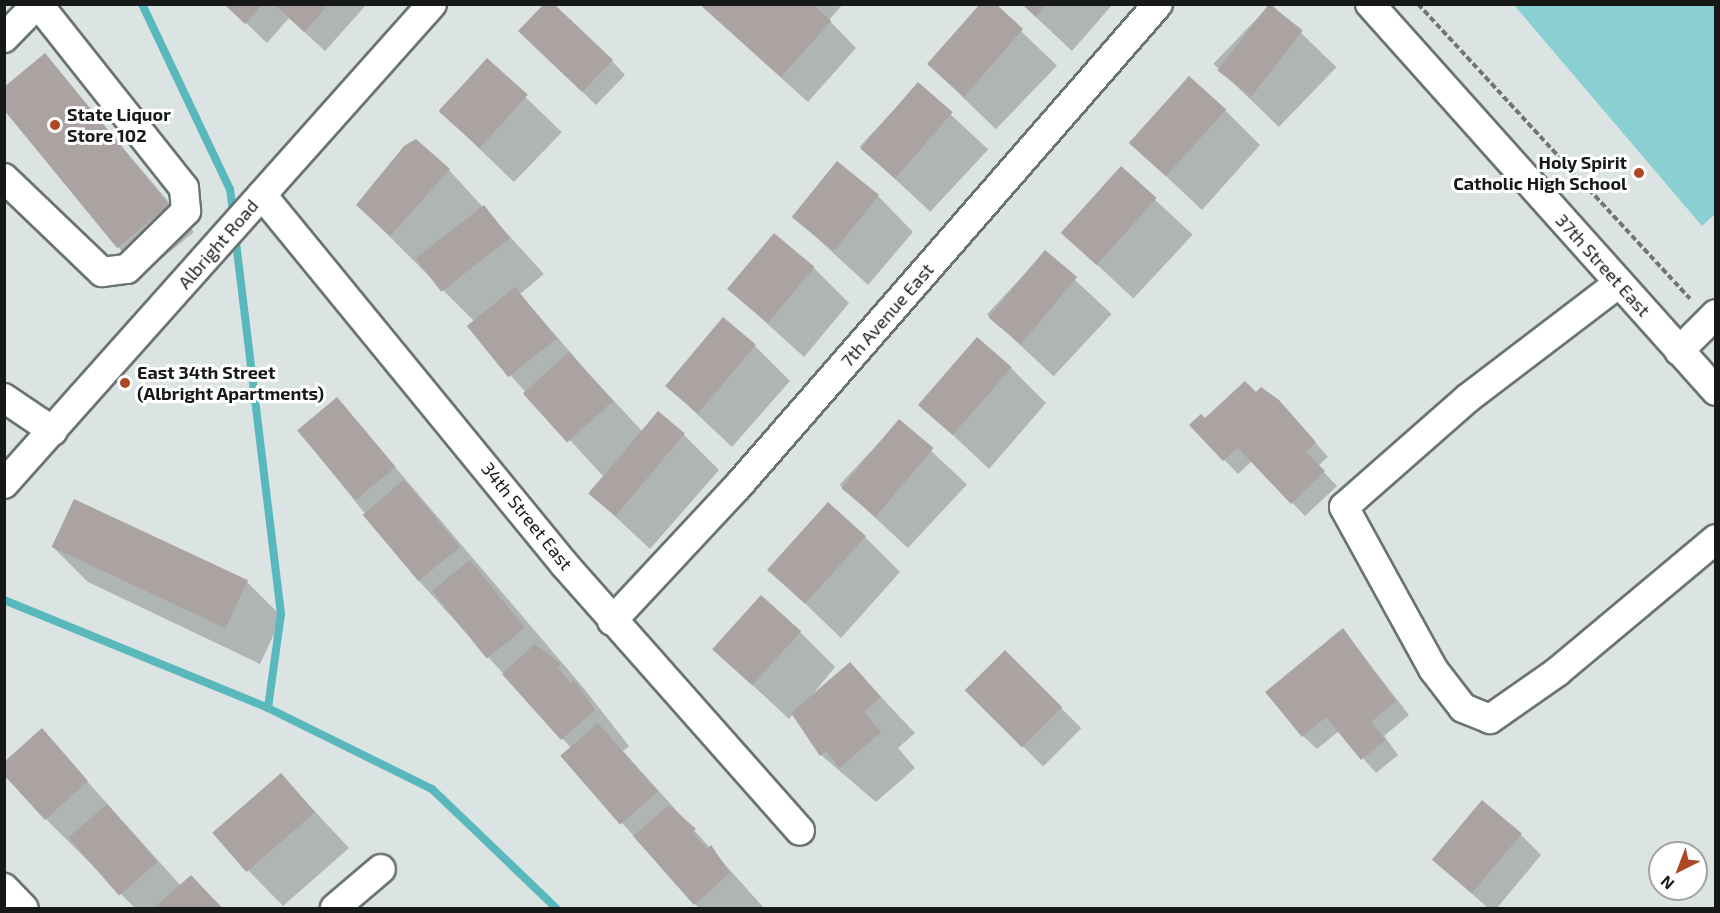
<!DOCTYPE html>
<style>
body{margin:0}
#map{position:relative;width:1720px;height:913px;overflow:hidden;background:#dbe3e3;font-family:"Exo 2",sans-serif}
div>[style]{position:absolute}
.green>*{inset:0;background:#8ad0d2}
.shadow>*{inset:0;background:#0003;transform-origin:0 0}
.stream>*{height:8px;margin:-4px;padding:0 4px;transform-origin:4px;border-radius:4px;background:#58b8bc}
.building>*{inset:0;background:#aaa3a1;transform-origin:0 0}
.path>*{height:4px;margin-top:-2px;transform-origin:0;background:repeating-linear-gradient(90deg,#717575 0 6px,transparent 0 9px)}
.roads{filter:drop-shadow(2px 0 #6c7373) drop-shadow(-2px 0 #6c7373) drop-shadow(0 2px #6c7373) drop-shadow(0 -2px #6c7373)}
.minor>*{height:28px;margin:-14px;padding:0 14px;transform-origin:14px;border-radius:14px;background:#fff}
.dots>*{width:16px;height:16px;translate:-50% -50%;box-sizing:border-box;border:3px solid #fff;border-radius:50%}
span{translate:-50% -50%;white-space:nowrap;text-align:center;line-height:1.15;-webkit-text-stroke:6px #fff;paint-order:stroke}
.poi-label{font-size:18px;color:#171919;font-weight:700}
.left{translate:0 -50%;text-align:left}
.right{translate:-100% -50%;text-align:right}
.street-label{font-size:18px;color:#171919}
.frame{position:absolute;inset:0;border:6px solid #171919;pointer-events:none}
.north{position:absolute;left:1648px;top:841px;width:60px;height:60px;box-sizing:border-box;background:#fff;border:2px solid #a2a3a3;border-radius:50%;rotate:222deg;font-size:16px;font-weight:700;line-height:24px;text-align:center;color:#171919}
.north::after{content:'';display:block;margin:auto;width:21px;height:27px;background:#ae4723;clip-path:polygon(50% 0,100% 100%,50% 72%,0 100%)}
</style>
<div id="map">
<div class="green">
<div style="clip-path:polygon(1514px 5px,1715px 5px,1715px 214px,1702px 226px)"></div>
</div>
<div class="shadow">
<div style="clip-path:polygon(226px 4px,367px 4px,325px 51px,289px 18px,267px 43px)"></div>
<div style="clip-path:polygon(699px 4px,843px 4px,829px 20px,856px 48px,808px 102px)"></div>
<div style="left:993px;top:4px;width:89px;height:88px;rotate:44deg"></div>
<div style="clip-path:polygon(1022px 4px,1113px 4px,1072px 51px)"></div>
<div style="left:1271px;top:4px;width:91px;height:83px;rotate:44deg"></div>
<div style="clip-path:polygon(534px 45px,612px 61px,625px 75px,596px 105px)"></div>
<div style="clip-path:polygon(45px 55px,194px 232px,144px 273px,118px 247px)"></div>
<div style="left:487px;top:60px;width:104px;height:69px;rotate:44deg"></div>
<div style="left:918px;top:84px;width:96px;height:85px;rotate:43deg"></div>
<div style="clip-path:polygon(1225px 110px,1260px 145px,1202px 210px,1132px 144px)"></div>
<div style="left:1121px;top:168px;width:98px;height:87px;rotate:43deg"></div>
<div style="clip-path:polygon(449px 170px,544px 274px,520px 294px,590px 375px,642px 431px,684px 435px,719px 470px,650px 549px,589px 492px,603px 476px,511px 376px,475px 322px,358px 205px,376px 180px)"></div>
<div style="clip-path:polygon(878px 196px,913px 232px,868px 285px,793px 216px)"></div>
<div style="left:1045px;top:252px;width:91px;height:85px;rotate:43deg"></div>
<div style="clip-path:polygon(814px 268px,849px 303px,804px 357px,729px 289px)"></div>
<div style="clip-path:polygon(755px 346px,790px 381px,732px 447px,666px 385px)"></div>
<div style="clip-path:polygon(1011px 368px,1046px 403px,989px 469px,920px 404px)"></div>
<div style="clip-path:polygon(1256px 394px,1292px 416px,1328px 457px,1318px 466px,1337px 486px,1305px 516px,1252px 461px,1238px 474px,1191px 425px)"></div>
<div style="clip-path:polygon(337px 399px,582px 686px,629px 746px,623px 751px,764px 908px,699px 908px,622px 823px,572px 749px,419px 581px,298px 430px)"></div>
<div style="left:899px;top:421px;width:93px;height:87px;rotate:43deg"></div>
<div style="clip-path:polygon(865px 537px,900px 572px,841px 638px,769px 569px)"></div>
<div style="clip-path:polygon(53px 547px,247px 582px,282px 617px,260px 664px,88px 582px)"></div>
<div style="clip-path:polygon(1343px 630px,1409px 715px,1384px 736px,1398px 755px,1376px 773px,1339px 731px,1317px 749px,1303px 736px)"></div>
<div style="clip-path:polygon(800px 632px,835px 667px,809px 699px,850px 664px,915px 733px,898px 748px,915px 768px,876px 802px,821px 755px,793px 714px,789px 719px,715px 650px)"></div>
<div style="left:1005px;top:652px;width:108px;height:54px;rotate:45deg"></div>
<div style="clip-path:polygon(42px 731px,181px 886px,191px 877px,223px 908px,135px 908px,46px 819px)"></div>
<div style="clip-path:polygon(281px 775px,349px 848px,283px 906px,248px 870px)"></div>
<div style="clip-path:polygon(1521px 835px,1541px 855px,1497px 908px,1488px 908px,1434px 860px)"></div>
</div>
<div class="stream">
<div style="left:142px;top:4px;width:205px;rotate:64.6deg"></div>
<div style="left:230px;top:189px;width:29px;rotate:82deg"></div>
<div style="left:235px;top:234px;width:383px;rotate:83.1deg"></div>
<div style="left:281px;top:614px;width:95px;rotate:97.9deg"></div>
<div style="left:4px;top:600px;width:285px;rotate:22.2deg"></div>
<div style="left:268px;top:708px;width:183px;rotate:26.3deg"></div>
<div style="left:432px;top:789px;width:172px;rotate:43.8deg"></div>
</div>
<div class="building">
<div style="clip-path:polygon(224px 4px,263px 4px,245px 24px)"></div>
<div style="clip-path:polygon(274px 4px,329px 4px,304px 32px)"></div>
<div style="clip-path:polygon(544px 4px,554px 4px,613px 60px,582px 92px,518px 31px)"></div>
<div style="clip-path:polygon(700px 4px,813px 4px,831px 21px,781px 77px)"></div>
<div style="clip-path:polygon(980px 4px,996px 4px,1023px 29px,964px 97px,927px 64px)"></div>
<div style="clip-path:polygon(1022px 4px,1047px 4px,1036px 17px)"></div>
<div style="left:1269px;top:4px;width:43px;height:84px;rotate:38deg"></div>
<div style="clip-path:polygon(45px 53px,169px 205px,117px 248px,4px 110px,4px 87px)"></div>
<div style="left:487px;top:58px;width:55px;height:72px;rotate:42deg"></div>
<div style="left:1189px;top:76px;width:50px;height:90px;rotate:42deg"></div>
<div style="left:918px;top:82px;width:46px;height:88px;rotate:41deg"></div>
<div style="clip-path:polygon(416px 139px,450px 169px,390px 236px,356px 205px,404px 146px)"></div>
<div style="left:837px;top:161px;width:54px;height:72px;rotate:39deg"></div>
<div style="left:1121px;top:166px;width:48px;height:90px;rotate:42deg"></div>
<div style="left:484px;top:205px;width:42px;height:87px;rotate:52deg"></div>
<div style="left:774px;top:233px;width:53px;height:73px;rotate:40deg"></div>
<div style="left:1045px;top:250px;width:42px;height:88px;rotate:40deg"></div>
<div style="left:515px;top:287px;width:66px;height:62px;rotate:51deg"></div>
<div style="left:723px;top:317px;width:43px;height:90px;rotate:40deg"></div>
<div style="left:977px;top:337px;width:46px;height:90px;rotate:41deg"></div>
<div style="left:569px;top:352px;width:66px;height:62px;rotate:48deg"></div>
<div style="clip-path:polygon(1245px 381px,1256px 392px,1261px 387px,1279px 400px,1316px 442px,1306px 452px,1325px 471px,1291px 504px,1238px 448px,1223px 461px,1189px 425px,1201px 414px,1205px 418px)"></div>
<div style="left:337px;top:397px;width:91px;height:52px;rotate:50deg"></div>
<div style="left:658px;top:411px;width:35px;height:108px;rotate:40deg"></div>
<div style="left:899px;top:419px;width:45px;height:90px;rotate:40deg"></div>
<div style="left:404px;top:480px;width:87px;height:54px;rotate:50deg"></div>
<div style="left:74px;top:499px;width:192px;height:53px;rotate:25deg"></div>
<div style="left:828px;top:502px;width:51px;height:91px;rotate:42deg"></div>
<div style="left:470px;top:560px;width:87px;height:49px;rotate:51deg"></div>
<div style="left:761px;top:595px;width:54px;height:73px;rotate:42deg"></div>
<div style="clip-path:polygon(1343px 628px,1396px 701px,1371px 722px,1386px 740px,1361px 760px,1326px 717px,1302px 737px,1265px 692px)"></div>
<div style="clip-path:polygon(535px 644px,561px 664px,557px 667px,571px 683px,574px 680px,595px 710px,561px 740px,502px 674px)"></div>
<div style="left:1005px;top:650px;width:81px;height:57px;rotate:45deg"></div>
<div style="clip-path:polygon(850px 662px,881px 697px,864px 712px,881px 732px,840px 768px,826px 751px,820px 756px,791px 713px)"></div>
<div style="left:598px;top:723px;width:91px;height:50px;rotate:49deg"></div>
<div style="clip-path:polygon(42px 728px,88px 781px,45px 820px,4px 775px,4px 762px)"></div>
<div style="left:281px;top:773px;width:52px;height:91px;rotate:49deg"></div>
<div style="left:1482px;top:800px;width:52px;height:78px;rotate:40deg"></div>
<div style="left:107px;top:804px;width:77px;height:51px;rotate:49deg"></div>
<div style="clip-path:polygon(669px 805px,696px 829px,692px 832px,707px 849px,711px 845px,730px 873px,694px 905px,633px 836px)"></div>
<div style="clip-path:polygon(191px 875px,222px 908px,154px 908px)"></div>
</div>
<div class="path">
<div style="left:1418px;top:4px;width:401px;rotate:47.3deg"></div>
</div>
<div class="roads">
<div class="minor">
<div style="left:1370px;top:4px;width:519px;rotate:48.2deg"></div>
<div style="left:4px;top:38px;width:47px;rotate:-45.9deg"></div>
<div style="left:4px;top:178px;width:136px;rotate:43.8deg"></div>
<div style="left:102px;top:272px;width:25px;rotate:-7deg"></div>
<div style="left:127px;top:269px;width:83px;rotate:-44.5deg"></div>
<div style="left:186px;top:211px;width:23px;rotate:-95deg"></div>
<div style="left:184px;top:188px;width:235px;rotate:-128.4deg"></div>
<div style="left:262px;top:195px;width:477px;rotate:50.7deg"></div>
<div style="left:564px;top:564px;width:356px;rotate:48.5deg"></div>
<div style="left:1619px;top:283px;width:190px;rotate:142.7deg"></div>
<div style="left:1468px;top:398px;width:165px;rotate:138.7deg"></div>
<div style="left:1344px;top:507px;width:185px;rotate:61.2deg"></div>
<div style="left:1433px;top:669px;width:49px;rotate:52.4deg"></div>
<div style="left:1463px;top:708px;width:29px;rotate:22deg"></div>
<div style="left:1490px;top:719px;width:82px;rotate:-35deg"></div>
<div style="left:1557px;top:672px;width:207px;rotate:-39.9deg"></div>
<div style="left:1679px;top:351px;width:52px;rotate:-45deg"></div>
<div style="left:4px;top:398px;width:59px;rotate:34deg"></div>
<div style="left:4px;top:484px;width:643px;rotate:-48.28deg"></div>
<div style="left:612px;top:621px;width:185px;rotate:-47deg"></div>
<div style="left:738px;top:486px;width:639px;rotate:-48.93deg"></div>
<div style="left:4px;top:888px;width:28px;rotate:46deg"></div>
<div style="left:335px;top:908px;width:60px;rotate:-40.3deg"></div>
</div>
</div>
<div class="dots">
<div style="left:55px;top:125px;background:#ae4723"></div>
<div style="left:1639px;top:173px;background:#ae4723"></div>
<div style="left:125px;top:383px;background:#ae4723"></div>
</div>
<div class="poi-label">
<span class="left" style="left:67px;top:125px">State Liquor<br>Store 102</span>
<span class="right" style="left:1627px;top:173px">Holy Spirit<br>Catholic High School</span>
<span class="left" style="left:137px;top:383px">East 34th Street<br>(Albright Apartments)</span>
</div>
<div class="street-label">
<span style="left:218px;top:244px;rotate:-49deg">Albright Road</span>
<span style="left:1603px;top:265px;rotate:48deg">37th Street East</span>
<span style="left:887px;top:315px;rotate:-49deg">7th Avenue East</span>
<span style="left:527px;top:516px;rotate:51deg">34th Street East</span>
</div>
<div class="frame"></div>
<div class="north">N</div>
</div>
